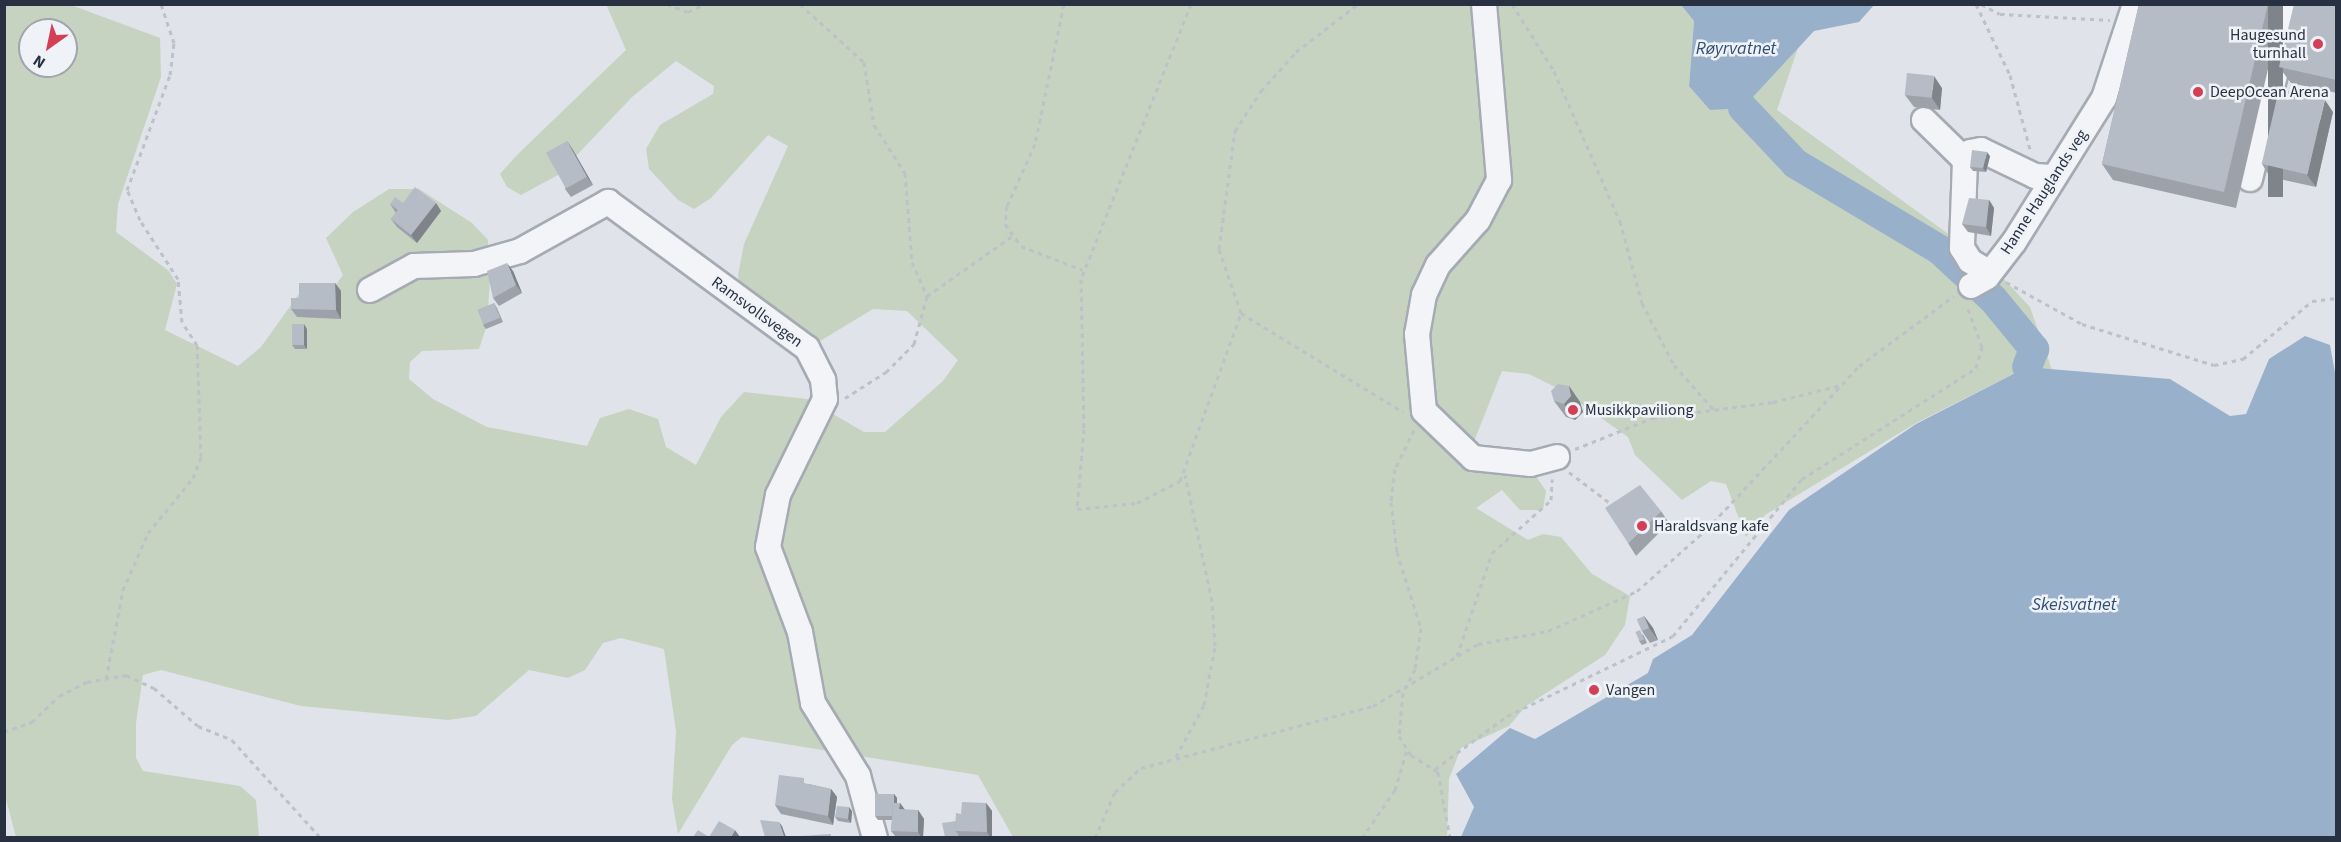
<!DOCTYPE html>
<meta charset="utf-8">
<style>
body{margin:0}
#map{position:relative;width:2341px;height:842px;overflow:hidden;background:#e0e3e9;font-family:"Source Sans 3",sans-serif}
div>[style]{position:absolute}
.green>*{inset:0;background:#c5d3c0}
.water>*{inset:0;background:#99b0cb}
.river>*{height:30px;margin:-15px;padding:0 15px;transform-origin:15px;border-radius:15px;background:#99b0cb}
.path>*{height:3px;margin-top:-1.5px;transform-origin:0;background:repeating-linear-gradient(90deg,#bdc1c8 0 4.5px,transparent 0 9px)}
.roads{filter:drop-shadow(2px 0 #a5aab3) drop-shadow(-2px 0 #a5aab3) drop-shadow(0 2px #a5aab3) drop-shadow(0 -2px #a5aab3)}
.minor>*{height:24px;margin:-12px;padding:0 12px;transform-origin:12px;border-radius:12px;background:#f2f4f7}
.wall>*{inset:0;background:#9da2aa}
.shaded-wall>*{inset:0;background:#7f848b;transform-origin:0 0}
.building>*{inset:0;background:#b6bcc6;transform-origin:0 0}
.dots>*{width:16px;height:16px;translate:-50% -50%;box-sizing:border-box;border:3px solid #eff2f7;border-radius:50%}
span{translate:-50% -50%;white-space:nowrap;text-align:center;line-height:1.15;-webkit-text-stroke:5px #eff2f7;paint-order:stroke}
.poi-label{font-size:16px;color:#283141}
.right{translate:-100% -50%;text-align:right}
.left{translate:0 -50%;text-align:left}
.street-label{font-size:16px;color:#283141}
.water-label{font-size:18px;color:#304f77;font-style:italic}
.frame{position:absolute;inset:0;border:6px solid #283141;pointer-events:none}
.north{position:absolute;left:18px;top:18px;width:60px;height:60px;box-sizing:border-box;background:#eff2f7;border:2px solid #9fa5ae;border-radius:50%;rotate:213deg;font-size:16px;font-weight:700;line-height:24px;text-align:center;color:#283141}
.north::after{content:'';display:block;margin:auto;width:21px;height:27px;background:#d33f54;clip-path:polygon(50% 0,100% 100%,50% 72%,0 100%)}
</style>
<div id="map">
<div class="green">
<div style="clip-path:polygon(evenodd,606px 4px,1681px 5px,1694px 21px,1689px 85px,1743px 108px,1798px 48px,1777px 110px,1990px 264px,2030px 307px,2052px 370px,2027px 367px,1916px 423px,1765px 515px,1746px 537px,1726px 484px,1711px 481px,1682px 500px,1635px 455px,1628px 437px,1563px 391px,1529px 374px,1502px 371px,1463px 469px,1533px 472px,1546px 491px,1543px 510px,1520px 510px,1502px 490px,1476px 508px,1528px 540px,1543px 534px,1561px 537px,1592px 574px,1630px 596px,1625px 625px,1605px 655px,1526px 706px,1509px 726px,1461px 748px,1449px 779px,1447px 837px,1013px 837px,978px 775px,742px 737px,732px 745px,678px 834px,672px 799px,676px 731px,664px 649px,621px 638px,603px 643px,585px 670px,568px 678px,529px 670px,476px 716px,448px 720px,301px 706px,161px 670px,143px 675px,136px 723px,136px 758px,143px 771px,240px 786px,256px 800px,259px 837px,16px 837px,4px 792px,4px 5px,71px 5px,160px 38px,161px 77px,118px 204px,116px 232px,169px 271px,177px 284px,165px 330px,238px 366px,261px 347px,301px 291px,330px 293px,343px 275px,326px 238px,353px 212px,389px 189px,419px 189px,472px 223px,488px 240px,490px 279px,487px 325px,479px 349px,422px 351px,410px 362px,409px 379px,433px 399px,487px 427px,587px 446px,600px 418px,629px 409px,658px 419px,666px 447px,696px 465px,721px 417px,744px 392px,807px 399px,864px 432px,885px 432px,943px 381px,958px 360px,907px 311px,873px 309px,802px 352px,742px 304px,738px 275px,744px 244px,788px 146px,768px 135px,711px 198px,694px 209px,678px 200px,649px 169px,646px 149px,660px 125px,713px 94px,714px 86px,676px 61px,632px 97px,558px 175px,521px 195px,507px 187px,500px 174px,517px 155px,626px 50px,606px 4px,30px 30px,66px 30px,66px 66px,30px 66px,30px 30px)"></div>
</div>
<div class="water">
<div style="clip-path:polygon(1681px 5px,1874px 5px,1859px 22px,1814px 31px,1743px 108px,1710px 110px,1689px 86px,1694px 21px)"></div>
<div style="clip-path:polygon(2305px 336px,2330px 345px,2336px 378px,2336px 837px,1461px 837px,1474px 807px,1456px 774px,1510px 728px,1535px 739px,1648px 673px,1653px 659px,1692px 635px,1789px 510px,1916px 424px,2027px 367px,2170px 379px,2230px 416px,2246px 414px,2269px 359px)"></div>
</div>
<div class="river">
<div style="left:1743px;top:108px;width:77px;rotate:46.6deg"></div>
<div style="left:1796px;top:164px;width:168px;rotate:30.8deg"></div>
<div style="left:1940px;top:250px;width:72px;rotate:42.8deg"></div>
<div style="left:1993px;top:299px;width:65px;rotate:50.6deg"></div>
<div style="left:2034px;top:349px;width:19px;rotate:111deg"></div>
</div>
<div class="path">
<div style="left:667px;top:4px;width:22px;rotate:21deg"></div>
<div style="left:688px;top:12px;width:19px;rotate:-25deg"></div>
<div style="left:800px;top:4px;width:86px;rotate:42.2deg"></div>
<div style="left:864px;top:62px;width:64px;rotate:81deg"></div>
<div style="left:874px;top:125px;width:57px;rotate:57.1deg"></div>
<div style="left:905px;top:173px;width:89px;rotate:85.5deg"></div>
<div style="left:912px;top:262px;width:37px;rotate:66deg"></div>
<div style="left:1064px;top:4px;width:143px;rotate:101.7deg"></div>
<div style="left:1035px;top:144px;width:68px;rotate:114.3deg"></div>
<div style="left:1007px;top:206px;width:18px;rotate:96deg"></div>
<div style="left:1005px;top:224px;width:27px;rotate:54deg"></div>
<div style="left:1021px;top:246px;width:66px;rotate:21.2deg"></div>
<div style="left:1191px;top:4px;width:296px;rotate:111.8deg"></div>
<div style="left:1081px;top:279px;width:150px;rotate:88.9deg"></div>
<div style="left:1084px;top:429px;width:80px;rotate:95deg"></div>
<div style="left:1077px;top:509px;width:60px;rotate:-5.7deg"></div>
<div style="left:1137px;top:503px;width:48px;rotate:-27.1deg"></div>
<div style="left:1180px;top:481px;width:179px;rotate:-70deg"></div>
<div style="left:1241px;top:313px;width:68px;rotate:-109deg"></div>
<div style="left:1219px;top:249px;width:119px;rotate:-82.3deg"></div>
<div style="left:1235px;top:131px;width:48px;rotate:-57deg"></div>
<div style="left:1261px;top:91px;width:52px;rotate:-48.1deg"></div>
<div style="left:1296px;top:52px;width:78px;rotate:-37.7deg"></div>
<div style="left:1512px;top:4px;width:79px;rotate:57.9deg"></div>
<div style="left:1554px;top:71px;width:164px;rotate:66.3deg"></div>
<div style="left:1620px;top:221px;width:85px;rotate:75deg"></div>
<div style="left:1642px;top:303px;width:70px;rotate:62.7deg"></div>
<div style="left:1674px;top:365px;width:60px;rotate:48.4deg"></div>
<div style="left:1976px;top:4px;width:79px;rotate:64.4deg"></div>
<div style="left:2010px;top:75px;width:81px;rotate:74.9deg"></div>
<div style="left:1981px;top:4px;width:21px;rotate:28deg"></div>
<div style="left:2000px;top:14px;width:110px;rotate:3.1deg"></div>
<div style="left:2006px;top:282px;width:87px;rotate:28.9deg"></div>
<div style="left:2082px;top:324px;width:138px;rotate:17.3deg"></div>
<div style="left:2214px;top:365px;width:30px;rotate:-12deg"></div>
<div style="left:2243px;top:359px;width:90px;rotate:-40deg"></div>
<div style="left:2312px;top:301px;width:24px;rotate:-7deg"></div>
<div style="left:1241px;top:313px;width:190px;rotate:31.4deg"></div>
<div style="left:845px;top:398px;width:49px;rotate:-32.4deg"></div>
<div style="left:886px;top:372px;width:40px;rotate:-45deg"></div>
<div style="left:914px;top:344px;width:50px;rotate:-74.8deg"></div>
<div style="left:927px;top:296px;width:103px;rotate:-35.1deg"></div>
<div style="left:1414px;top:430px;width:43px;rotate:116deg"></div>
<div style="left:1395px;top:469px;width:33px;rotate:97deg"></div>
<div style="left:1391px;top:502px;width:50px;rotate:83.2deg"></div>
<div style="left:1397px;top:552px;width:80px;rotate:72.5deg"></div>
<div style="left:1421px;top:628px;width:41px;rotate:98.3deg"></div>
<div style="left:1415px;top:669px;width:27px;rotate:117deg"></div>
<div style="left:1403px;top:693px;width:43px;rotate:95.3deg"></div>
<div style="left:1399px;top:736px;width:22px;rotate:58deg"></div>
<div style="left:1411px;top:755px;width:32px;rotate:32deg"></div>
<div style="left:1438px;top:772px;width:67px;rotate:79.7deg"></div>
<div style="left:1575px;top:449px;width:83px;rotate:-21.9deg"></div>
<div style="left:1652px;top:418px;width:122px;rotate:-7.5deg"></div>
<div style="left:1773px;top:402px;width:70px;rotate:-14deg"></div>
<div style="left:1569px;top:472px;width:51px;rotate:37.1deg"></div>
<div style="left:1457px;top:656px;width:109px;rotate:-71.2deg"></div>
<div style="left:1492px;top:553px;width:79px;rotate:-41.9deg"></div>
<div style="left:1551px;top:500px;width:21px;rotate:-87deg"></div>
<div style="left:106px;top:679px;width:91px;rotate:-79.2deg"></div>
<div style="left:123px;top:590px;width:62px;rotate:-66.3deg"></div>
<div style="left:148px;top:533px;width:71px;rotate:-50.7deg"></div>
<div style="left:193px;top:478px;width:22px;rotate:-69deg"></div>
<div style="left:201px;top:457px;width:112px;rotate:-92deg"></div>
<div style="left:197px;top:345px;width:27px;rotate:-123deg"></div>
<div style="left:182px;top:322px;width:43px;rotate:-95.3deg"></div>
<div style="left:178px;top:279px;width:70px;rotate:-122.8deg"></div>
<div style="left:140px;top:220px;width:33px;rotate:-113deg"></div>
<div style="left:127px;top:190px;width:123px;rotate:-69.5deg"></div>
<div style="left:170px;top:75px;width:32px;rotate:-83deg"></div>
<div style="left:174px;top:43px;width:41px;rotate:-108.4deg"></div>
<div style="left:4px;top:732px;width:30px;rotate:-20deg"></div>
<div style="left:32px;top:722px;width:37px;rotate:-44deg"></div>
<div style="left:59px;top:696px;width:31px;rotate:-27deg"></div>
<div style="left:87px;top:682px;width:40px;rotate:-10deg"></div>
<div style="left:126px;top:675px;width:31px;rotate:25deg"></div>
<div style="left:154px;top:688px;width:58px;rotate:40.8deg"></div>
<div style="left:198px;top:726px;width:37px;rotate:22deg"></div>
<div style="left:232px;top:740px;width:132px;rotate:47.8deg"></div>
<div style="left:1176px;top:757px;width:59px;rotate:-61.7deg"></div>
<div style="left:1204px;top:705px;width:60px;rotate:-79.4deg"></div>
<div style="left:1215px;top:646px;width:45px;rotate:-93.8deg"></div>
<div style="left:1212px;top:601px;width:129px;rotate:-102.1deg"></div>
<div style="left:1435px;top:769px;width:89px;rotate:-36.4deg"></div>
<div style="left:1507px;top:716px;width:184px;rotate:-25.7deg"></div>
<div style="left:1673px;top:636px;width:203px;rotate:-50.6deg"></div>
<div style="left:1802px;top:479px;width:206px;rotate:-32.5deg"></div>
<div style="left:1976px;top:368px;width:22px;rotate:-74deg"></div>
<div style="left:1982px;top:347px;width:44px;rotate:-110.1deg"></div>
<div style="left:1095px;top:838px;width:50px;rotate:-66.5deg"></div>
<div style="left:1115px;top:792px;width:35px;rotate:-43deg"></div>
<div style="left:1141px;top:768px;width:240px;rotate:-15deg"></div>
<div style="left:1373px;top:706px;width:122px;rotate:-30.6deg"></div>
<div style="left:1478px;top:644px;width:71px;rotate:-10.5deg"></div>
<div style="left:1548px;top:631px;width:98px;rotate:-24.2deg"></div>
<div style="left:1637px;top:591px;width:94px;rotate:-41.5deg"></div>
<div style="left:1707px;top:529px;width:223px;rotate:-47deg"></div>
<div style="left:1859px;top:366px;width:118px;rotate:-36.4deg"></div>
<div style="left:1362px;top:838px;width:58px;rotate:-55.5deg"></div>
<div style="left:1395px;top:790px;width:42px;rotate:-73.3deg"></div>
</div>
<div class="roads">
<div class="minor">
<div style="left:1484px;top:4px;width:177px;rotate:85.1deg"></div>
<div style="left:1499px;top:180px;width:45px;rotate:117.7deg"></div>
<div style="left:1478px;top:220px;width:60px;rotate:131.6deg"></div>
<div style="left:1438px;top:265px;width:33px;rotate:115deg"></div>
<div style="left:1424px;top:295px;width:40px;rotate:100deg"></div>
<div style="left:1417px;top:334px;width:77px;rotate:84.8deg"></div>
<div style="left:1424px;top:411px;width:68px;rotate:43.8deg"></div>
<div style="left:1473px;top:458px;width:58px;rotate:5.9deg"></div>
<div style="left:1531px;top:464px;width:27px;rotate:-15deg"></div>
<div style="left:1924px;top:120px;width:57px;rotate:44.3deg"></div>
<div style="left:1965px;top:160px;width:88px;rotate:92deg"></div>
<div style="left:1962px;top:248px;width:15px;rotate:58deg"></div>
<div style="left:1970px;top:261px;width:23px;rotate:31deg"></div>
<div style="left:1965px;top:160px;width:9px;rotate:-58deg"></div>
<div style="left:1970px;top:152px;width:11px;rotate:-10deg"></div>
<div style="left:1981px;top:150px;width:60px;rotate:25.7deg"></div>
<div style="left:2035px;top:176px;width:17px;rotate:3deg"></div>
<div style="left:2250px;top:179px;width:180px;rotate:-76.5deg"></div>
<div style="left:1971px;top:286px;width:18px;rotate:-29deg"></div>
<div style="left:1987px;top:277px;width:44px;rotate:-52.4deg"></div>
<div style="left:2014px;top:242px;width:170px;rotate:-58deg"></div>
<div style="left:2104px;top:98px;width:99px;rotate:-71.7deg"></div>
<div style="left:370px;top:290px;width:50px;rotate:-28.6deg"></div>
<div style="left:414px;top:266px;width:60px;rotate:-1.9deg"></div>
<div style="left:474px;top:264px;width:48px;rotate:-15.8deg"></div>
<div style="left:520px;top:251px;width:101px;rotate:-29.1deg"></div>
<div style="left:608px;top:202px;width:247px;rotate:36.3deg"></div>
<div style="left:807px;top:348px;width:36px;rotate:63deg"></div>
<div style="left:823px;top:380px;width:19px;rotate:84deg"></div>
<div style="left:825px;top:399px;width:107px;rotate:116.1deg"></div>
<div style="left:778px;top:495px;width:53px;rotate:100.9deg"></div>
<div style="left:768px;top:547px;width:91px;rotate:69.4deg"></div>
<div style="left:800px;top:632px;width:72px;rotate:79.6deg"></div>
<div style="left:813px;top:703px;width:86px;rotate:58.3deg"></div>
<div style="left:858px;top:776px;width:64px;rotate:74.7deg"></div>
</div>
</div>
<div class="wall">
<div style="clip-path:polygon(2139px 4px,2283px 4px,2236px 208px,2113px 180px,2102px 164px)"></div>
<div style="clip-path:polygon(2337px 4px,2337px 93px,2291px 83px,2279px 67px)"></div>
<div style="clip-path:polygon(1942px 88px,1940px 110px,1914px 107px,1905px 95px)"></div>
<div style="clip-path:polygon(2333px 112px,2316px 187px,2270px 177px,2262px 164px)"></div>
<div style="clip-path:polygon(567px 141px,573px 150px,593px 185px,571px 197px,565px 189px)"></div>
<div style="clip-path:polygon(1990px 156px,1986px 172px,1973px 171px,1970px 167px)"></div>
<div style="clip-path:polygon(1989px 200px,1994px 208px,1991px 236px,1968px 232px,1962px 224px)"></div>
<div style="clip-path:polygon(403px 203px,436px 203px,441px 211px,417px 243px,397px 227px,391px 219px,396px 213px,390px 204px)"></div>
<div style="clip-path:polygon(513px 271px,522px 293px,499px 306px,493px 298px)"></div>
<div style="clip-path:polygon(335px 283px,341px 291px,341px 319px,297px 317px,291px 309px,299px 298px)"></div>
<div style="clip-path:polygon(494px 303px,497px 308px,503px 322px,486px 329px,483px 325px)"></div>
<div style="clip-path:polygon(307px 329px,307px 349px,295px 349px,292px 345px)"></div>
<div style="clip-path:polygon(1569px 386px,1580px 402px,1583px 412px,1575px 420px,1566px 417px,1554px 401px)"></div>
<div style="clip-path:polygon(1661px 511px,1669px 523px,1636px 556px,1628px 543px)"></div>
<div style="clip-path:polygon(1644px 616px,1653px 628px,1658px 640px,1650px 643px,1642px 631px)"></div>
<div style="clip-path:polygon(1643px 634px,1647px 643px,1642px 645px,1639px 641px)"></div>
<div style="clip-path:polygon(809px 784px,831px 789px,837px 797px,833px 825px,781px 814px,775px 805px)"></div>
<div style="clip-path:polygon(894px 794px,897px 798px,897px 803px,900px 803px,904px 810px,918px 810px,924px 819px,923px 837px,896px 837px,891px 831px,892px 820px,878px 820px,875px 816px)"></div>
<div style="clip-path:polygon(986px 803px,992px 811px,992px 837px,945px 837px,956px 821px)"></div>
<div style="clip-path:polygon(852px 811px,851px 823px,838px 821px,835px 817px)"></div>
</div>
<div class="shaded-wall">
<div style="left:2268px;top:4px;width:15px;height:193px"></div>
<div style="clip-path:polygon(1934px 76px,1942px 88px,1940px 110px,1932px 98px)"></div>
<div style="clip-path:polygon(2325px 100px,2333px 112px,2316px 187px,2307px 175px)"></div>
<div style="clip-path:polygon(567px 141px,573px 150px,593px 185px,587px 177px)"></div>
<div style="clip-path:polygon(1987px 152px,1990px 156px,1986px 172px,1983px 168px)"></div>
<div style="clip-path:polygon(1989px 200px,1994px 208px,1991px 236px,1986px 227px)"></div>
<div style="clip-path:polygon(436px 203px,441px 211px,417px 243px,411px 235px)"></div>
<div style="clip-path:polygon(507px 263px,513px 271px,522px 293px,516px 285px)"></div>
<div style="clip-path:polygon(335px 283px,341px 291px,341px 319px,336px 310px)"></div>
<div style="clip-path:polygon(304px 324px,307px 329px,307px 349px,304px 345px)"></div>
<div style="clip-path:polygon(1569px 386px,1580px 402px,1583px 412px,1575px 420px,1564px 404px)"></div>
<div style="clip-path:polygon(1644px 616px,1653px 628px,1658px 640px,1649px 628px)"></div>
<div style="clip-path:polygon(831px 789px,837px 797px,833px 825px,828px 816px)"></div>
<div style="clip-path:polygon(894px 794px,897px 798px,897px 820px,894px 816px)"></div>
<div style="clip-path:polygon(900px 803px,906px 811px,899px 809px)"></div>
<div style="clip-path:polygon(986px 803px,992px 811px,992px 837px,990px 837px,987px 832px)"></div>
<div style="clip-path:polygon(849px 807px,852px 811px,851px 823px,848px 819px)"></div>
<div style="clip-path:polygon(918px 810px,924px 819px,923px 837px,921px 837px,918px 832px)"></div>
<div style="clip-path:polygon(779px 822px,782px 826px,786px 837px,784px 837px)"></div>
<div style="clip-path:polygon(735px 830px,740px 837px,731px 837px)"></div>
</div>
<div class="building">
<div style="clip-path:polygon(2139px 4px,2268px 4px,2224px 192px,2102px 164px)"></div>
<div style="clip-path:polygon(2294px 4px,2337px 4px,2337px 80px,2279px 67px)"></div>
<div style="left:1907px;top:73px;width:27px;height:22px;rotate:6deg"></div>
<div style="left:2279px;top:89px;width:47px;height:77px;rotate:13deg"></div>
<div style="left:567px;top:141px;width:41px;height:24px;rotate:61deg"></div>
<div style="clip-path:polygon(1972px 150px,1987px 152px,1983px 168px,1970px 167px)"></div>
<div style="clip-path:polygon(415px 187px,436px 203px,411px 235px,391px 219px,398px 210px,390px 204px,395px 197px,403px 203px)"></div>
<div style="clip-path:polygon(1969px 198px,1989px 200px,1986px 227px,1962px 224px)"></div>
<div style="clip-path:polygon(507px 263px,516px 285px,493px 298px,487px 271px)"></div>
<div style="clip-path:polygon(299px 283px,335px 283px,336px 310px,291px 309px,291px 298px,299px 298px)"></div>
<div style="left:494px;top:303px;width:16px;height:18px;rotate:68deg"></div>
<div style="left:304px;top:324px;width:21px;height:12px;rotate:90deg"></div>
<div style="clip-path:polygon(1558px 384px,1569px 386px,1571px 396px,1564px 404px,1554px 401px,1551px 391px)"></div>
<div style="clip-path:polygon(1640px 485px,1661px 511px,1628px 543px,1605px 508px)"></div>
<div style="left:1644px;top:616px;width:13px;height:8px;rotate:67deg"></div>
<div style="left:1640px;top:630px;width:10px;height:5px;rotate:66deg"></div>
<div style="clip-path:polygon(779px 775px,804px 778px,804px 783px,831px 789px,828px 816px,775px 805px)"></div>
<div style="clip-path:polygon(875px 794px,894px 794px,894px 803px,893px 803px,892px 816px,875px 816px)"></div>
<div style="clip-path:polygon(962px 802px,986px 803px,987px 832px,955px 831px,956px 813px,961px 814px)"></div>
<div style="clip-path:polygon(893px 803px,900px 803px,899px 809px,918px 810px,918px 832px,891px 831px)"></div>
<div style="clip-path:polygon(837px 806px,849px 807px,848px 819px,835px 817px)"></div>
<div style="clip-path:polygon(760px 820px,779px 822px,784px 837px,765px 837px)"></div>
<div style="clip-path:polygon(719px 821px,735px 830px,731px 837px,693px 837px,698px 830px,709px 837px)"></div>
<div style="clip-path:polygon(956px 821px,955px 831px,958px 834px,958px 837px,945px 837px,942px 823px)"></div>
<div style="clip-path:polygon(831px 834px,831px 837px,787px 837px)"></div>
</div>
<div class="dots">
<div style="left:2318px;top:44px;background:#d33f54"></div>
<div style="left:2198px;top:92px;background:#d33f54"></div>
<div style="left:1573px;top:410px;background:#d33f54"></div>
<div style="left:1642px;top:526px;background:#d33f54"></div>
<div style="left:1594px;top:690px;background:#d33f54"></div>
</div>
<div class="poi-label">
<span class="right" style="left:2306px;top:44px">Haugesund<br>turnhall</span>
<span class="left" style="left:2210px;top:92px">DeepOcean Arena</span>
<span class="left" style="left:1585px;top:410px">Musikkpaviliong</span>
<span class="left" style="left:1654px;top:526px">Haraldsvang kafe</span>
<span class="left" style="left:1606px;top:690px">Vangen</span>
</div>
<div class="street-label">
<span style="left:2044px;top:192px;rotate:-57deg">Hanne Hauglands veg</span>
<span style="left:757px;top:312px;rotate:36deg">Ramsvollsvegen</span>
</div>
<div class="water-label">
<span style="left:1736px;top:49px">Røyrvatnet</span>
<span style="left:2074px;top:605px">Skeisvatnet</span>
</div>
<div class="frame"></div>
<div class="north">N</div>
</div>
